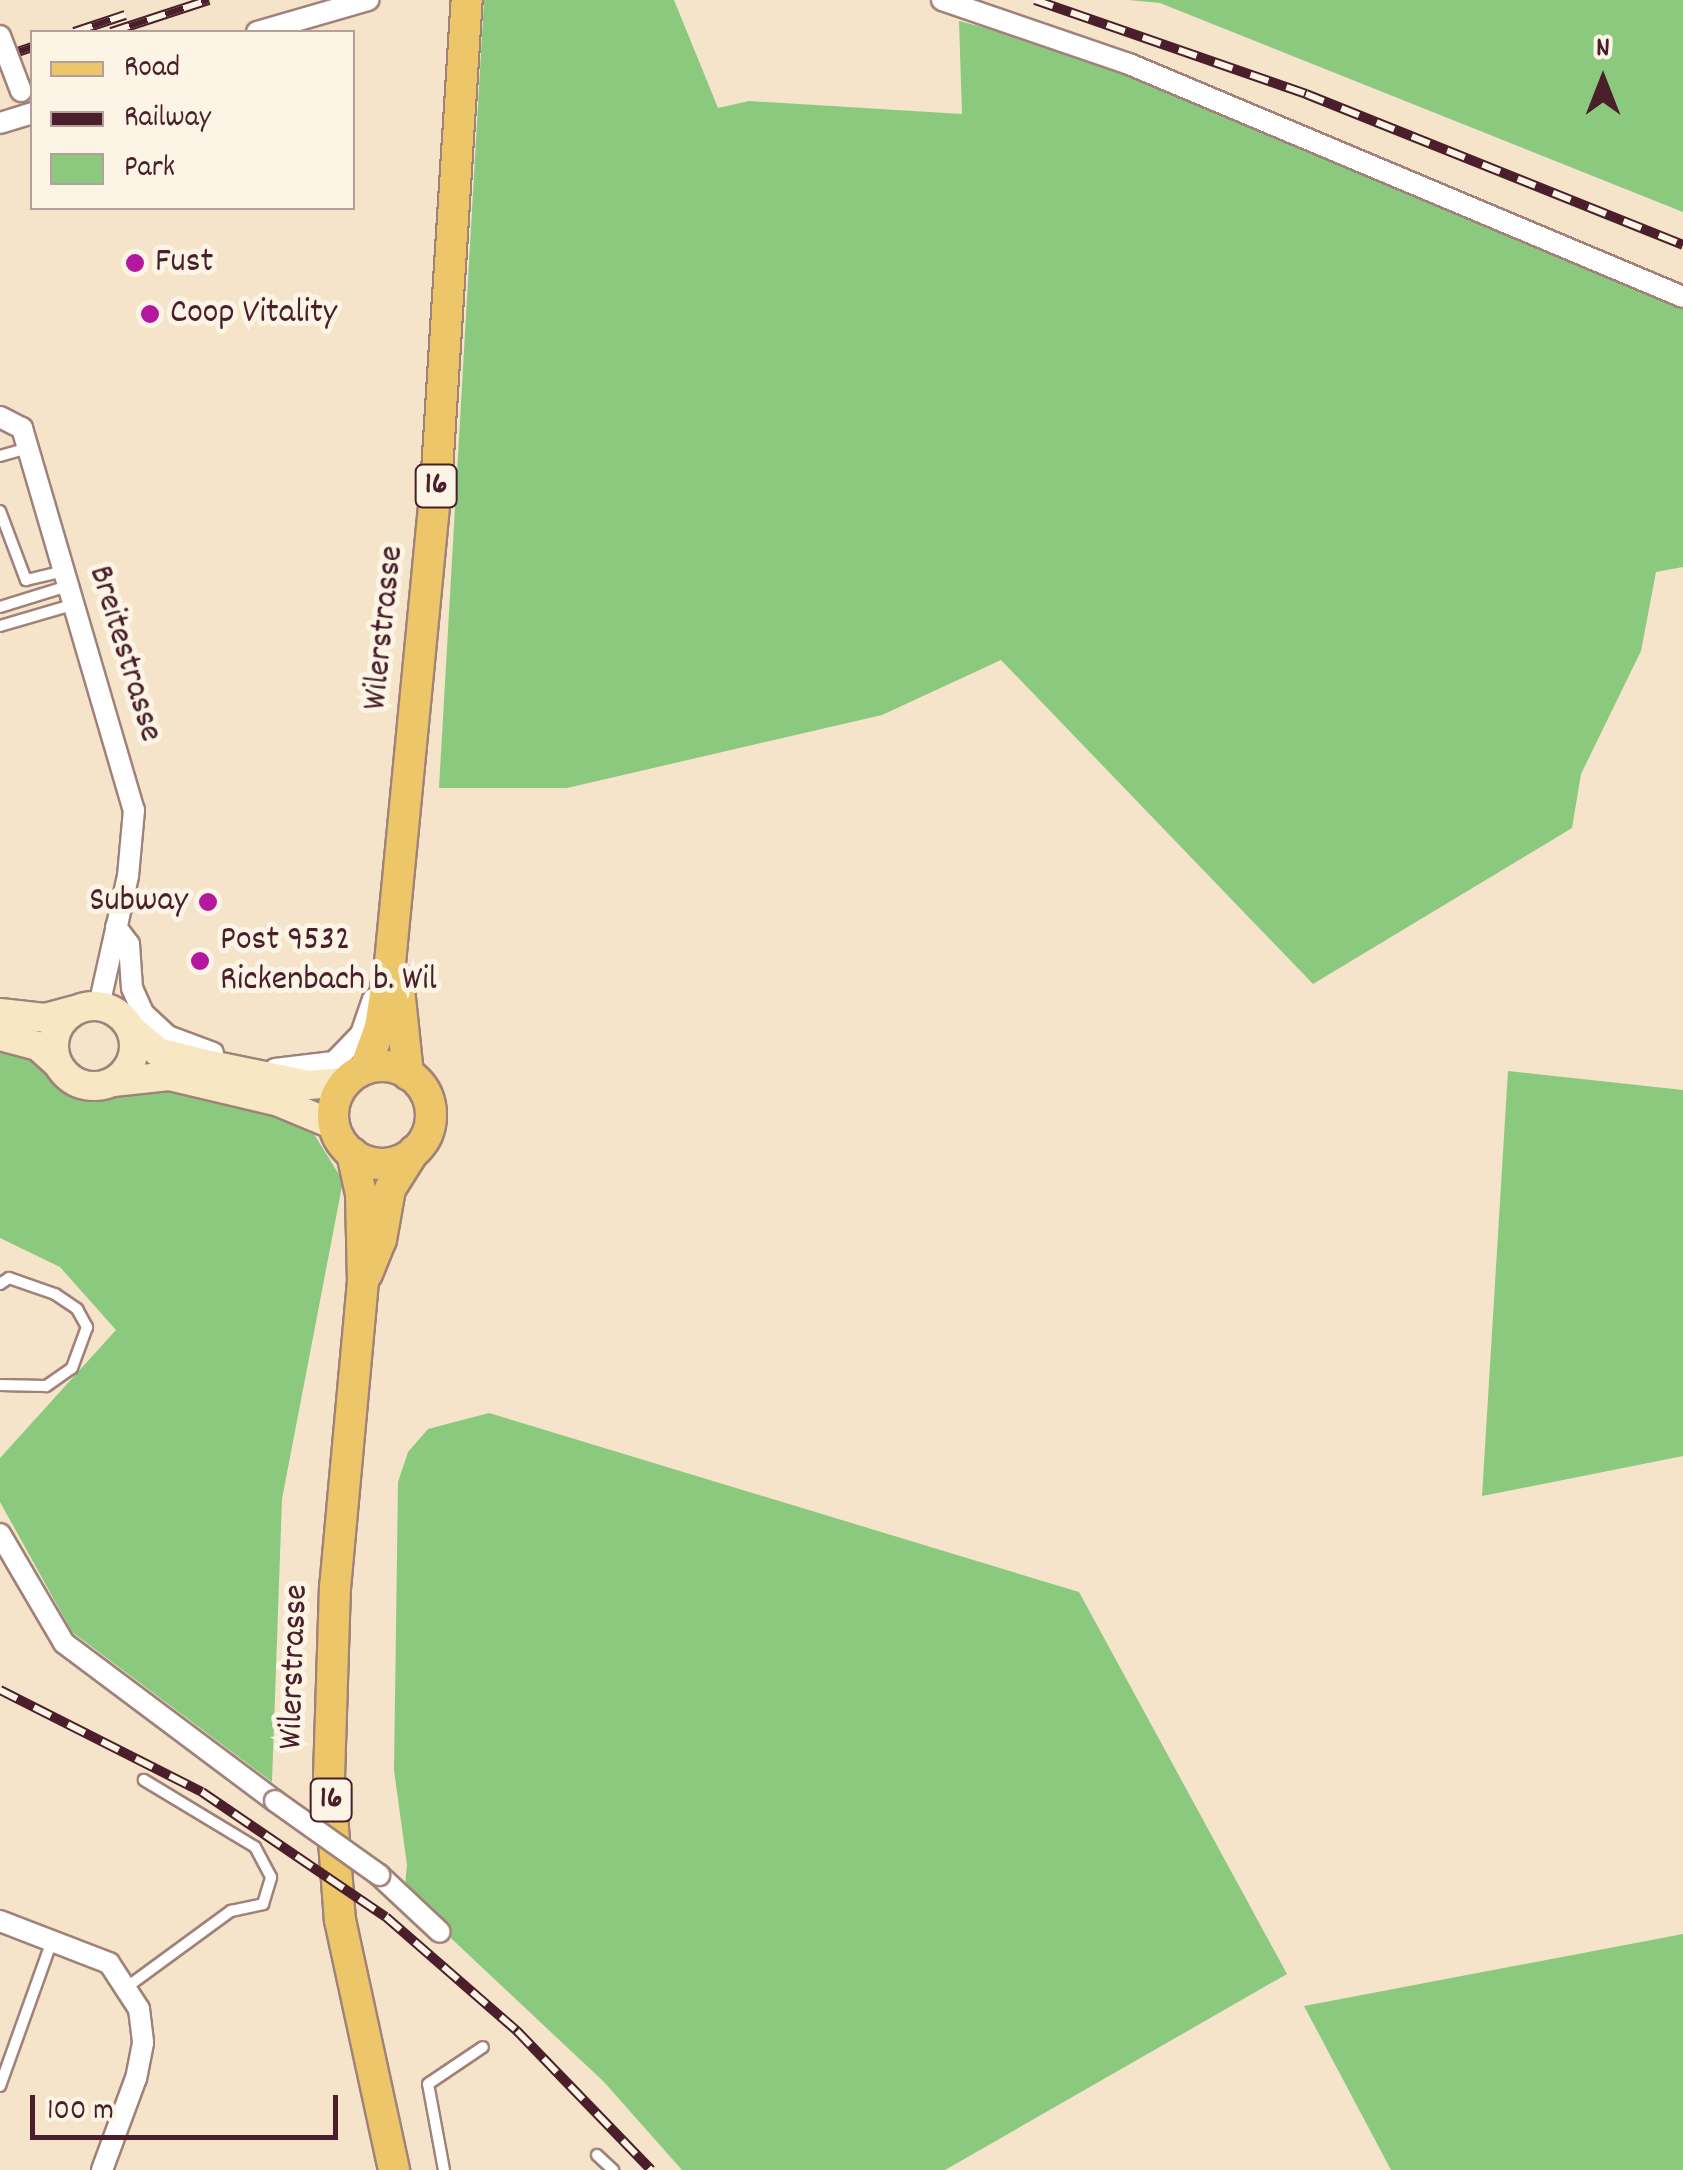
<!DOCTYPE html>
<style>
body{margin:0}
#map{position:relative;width:1683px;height:2170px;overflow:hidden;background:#f5e4ca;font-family:Dekko,sans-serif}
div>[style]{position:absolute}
.green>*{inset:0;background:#8bc97f}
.roads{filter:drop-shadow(2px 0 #a0827a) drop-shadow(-2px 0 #a0827a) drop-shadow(0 2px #a0827a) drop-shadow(0 -2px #a0827a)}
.lane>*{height:10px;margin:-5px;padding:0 5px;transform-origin:5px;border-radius:5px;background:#fff}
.street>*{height:20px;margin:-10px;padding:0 10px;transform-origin:10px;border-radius:10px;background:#fff}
.secondary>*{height:28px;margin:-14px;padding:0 14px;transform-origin:14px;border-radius:14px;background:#f7e8c3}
.secondary>.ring{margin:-14px;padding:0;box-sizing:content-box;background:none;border:28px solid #f7e8c3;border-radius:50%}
.primary>*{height:30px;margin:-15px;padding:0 15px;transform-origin:15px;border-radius:15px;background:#ecc669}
.primary>.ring{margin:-15px;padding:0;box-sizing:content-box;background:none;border:30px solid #ecc669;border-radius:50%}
.rail>*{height:10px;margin-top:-5px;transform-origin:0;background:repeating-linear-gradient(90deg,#fcf5e5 0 19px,#4a1f2b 0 38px);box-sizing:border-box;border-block:2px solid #4a1f2b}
.bridges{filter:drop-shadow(2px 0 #a0827a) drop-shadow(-2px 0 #a0827a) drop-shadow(0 2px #a0827a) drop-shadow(0 -2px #a0827a)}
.street-bridge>*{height:20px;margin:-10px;padding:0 10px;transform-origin:10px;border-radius:10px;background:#fff}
.dots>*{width:28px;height:28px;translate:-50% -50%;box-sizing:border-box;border:5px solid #fcf5e5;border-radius:50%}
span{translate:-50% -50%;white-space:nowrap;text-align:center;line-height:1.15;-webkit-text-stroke:10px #fcf5e5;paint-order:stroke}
.shield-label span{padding:2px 8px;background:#fcf5e5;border:2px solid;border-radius:8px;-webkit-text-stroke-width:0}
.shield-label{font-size:32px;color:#4a1f2b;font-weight:700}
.poi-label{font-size:35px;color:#4a1f2b}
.left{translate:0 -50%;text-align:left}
.right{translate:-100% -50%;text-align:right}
.street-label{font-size:35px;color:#4a1f2b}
.legend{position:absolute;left:30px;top:30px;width:325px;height:180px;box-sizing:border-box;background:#fcf5e5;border:2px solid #b59f9b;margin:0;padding:12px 18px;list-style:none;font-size:30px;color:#4a1f2b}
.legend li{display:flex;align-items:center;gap:20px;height:50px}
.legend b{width:50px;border:2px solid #b59f9b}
.north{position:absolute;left:1553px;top:30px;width:100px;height:100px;-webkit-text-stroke:8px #fcf5e5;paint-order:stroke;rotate:0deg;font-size:28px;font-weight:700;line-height:40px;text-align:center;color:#4a1f2b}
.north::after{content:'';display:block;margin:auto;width:35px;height:45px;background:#4a1f2b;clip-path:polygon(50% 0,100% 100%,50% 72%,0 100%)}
.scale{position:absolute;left:30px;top:2095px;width:308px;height:45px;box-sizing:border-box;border:5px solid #4a1f2b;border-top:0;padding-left:12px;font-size:30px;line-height:35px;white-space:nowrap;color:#4a1f2b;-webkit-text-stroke:8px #fcf5e5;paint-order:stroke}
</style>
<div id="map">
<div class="green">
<div style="clip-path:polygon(484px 0,674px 0,718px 108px,749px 101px,962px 114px,959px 21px,1129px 64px,1683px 297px,1683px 567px,1656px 572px,1641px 651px,1581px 774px,1572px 828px,1313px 984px,1001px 660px,882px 715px,567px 788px,439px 788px)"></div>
<div style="clip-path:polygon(1129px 0,1683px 0,1683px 212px,1160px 3px)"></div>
<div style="clip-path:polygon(0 1050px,29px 1057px,83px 1095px,155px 1085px,309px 1126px,343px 1181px,282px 1499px,272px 1782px,72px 1632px,0 1502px,0 1458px,116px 1330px,60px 1267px,0 1238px)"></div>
<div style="clip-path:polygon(1508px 1071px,1683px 1090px,1683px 1456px,1482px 1496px)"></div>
<div style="clip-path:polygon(489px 1413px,1079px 1592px,1287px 1974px,945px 2170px,682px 2170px,604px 2082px,404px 1894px,407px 1865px,394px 1770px,398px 1482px,408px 1452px,428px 1429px)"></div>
<div style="clip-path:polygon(1683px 1934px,1683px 2170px,1391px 2170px,1304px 2006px)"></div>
</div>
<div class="roads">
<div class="lane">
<div style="left:0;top:456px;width:29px;rotate:-16deg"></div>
<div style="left:0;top:511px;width:74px;rotate:69.4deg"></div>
<div style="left:26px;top:580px;width:39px;rotate:-13deg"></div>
<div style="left:0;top:607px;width:71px;rotate:-17.2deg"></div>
<div style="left:0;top:626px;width:78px;rotate:-16.3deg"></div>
<div style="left:0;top:1284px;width:11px;rotate:-34deg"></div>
<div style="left:9px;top:1278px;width:49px;rotate:19.2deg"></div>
<div style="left:55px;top:1294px;width:27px;rotate:34deg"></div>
<div style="left:77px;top:1309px;width:21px;rotate:61deg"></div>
<div style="left:87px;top:1327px;width:44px;rotate:110.1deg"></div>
<div style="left:72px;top:1368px;width:32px;rotate:145deg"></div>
<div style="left:46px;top:1386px;width:46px;rotate:-178.8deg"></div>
<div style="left:127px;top:1987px;width:129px;rotate:-36.2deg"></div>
<div style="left:231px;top:1911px;width:33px;rotate:-12deg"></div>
<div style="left:263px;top:1904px;width:28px;rotate:-73deg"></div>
<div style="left:271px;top:1877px;width:34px;rotate:-118deg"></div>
<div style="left:255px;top:1847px;width:130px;rotate:-148.9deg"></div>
<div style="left:0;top:2086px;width:154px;rotate:-70.3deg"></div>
<div style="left:597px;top:2155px;width:22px;rotate:43deg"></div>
<div style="left:444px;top:2170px;width:87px;rotate:-100.5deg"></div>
<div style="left:428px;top:2084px;width:66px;rotate:-33.9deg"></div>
</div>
<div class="street">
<div style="left:942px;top:0;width:198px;rotate:18.9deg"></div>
<div style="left:1129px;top:64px;width:601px;rotate:22.81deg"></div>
<div style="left:257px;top:32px;width:116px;rotate:-16.1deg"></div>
<div style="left:0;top:123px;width:34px;rotate:-17deg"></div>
<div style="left:0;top:417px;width:25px;rotate:27deg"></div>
<div style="left:22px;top:428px;width:398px;rotate:73.7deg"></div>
<div style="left:134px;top:810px;width:66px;rotate:95.2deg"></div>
<div style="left:128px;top:876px;width:133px;rotate:102.6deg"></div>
<div style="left:116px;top:927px;width:21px;rotate:53deg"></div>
<div style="left:129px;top:944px;width:44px;rotate:86.1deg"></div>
<div style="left:132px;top:988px;width:27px;rotate:66deg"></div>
<div style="left:143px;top:1013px;width:34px;rotate:43deg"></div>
<div style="left:168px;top:1036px;width:48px;rotate:20.7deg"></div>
<div style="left:275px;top:1069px;width:59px;rotate:-6.8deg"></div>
<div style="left:334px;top:1062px;width:39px;rotate:-46deg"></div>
<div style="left:361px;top:1034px;width:37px;rotate:-71deg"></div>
<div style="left:0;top:1534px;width:126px;rotate:59.6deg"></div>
<div style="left:64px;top:1643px;width:264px;rotate:36.8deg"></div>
<div style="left:379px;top:1875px;width:83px;rotate:43.1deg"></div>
<div style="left:0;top:1921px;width:117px;rotate:21.1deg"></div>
<div style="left:109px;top:1963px;width:55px;rotate:56.9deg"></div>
<div style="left:139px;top:2009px;width:34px;rotate:83deg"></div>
<div style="left:143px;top:2043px;width:36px;rotate:101deg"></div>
<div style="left:136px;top:2078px;width:98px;rotate:110.3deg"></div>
</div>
<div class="secondary">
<div class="ring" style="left:54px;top:1006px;width:52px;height:52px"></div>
<div style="left:0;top:1013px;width:45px;rotate:6.3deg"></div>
<div style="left:45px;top:1018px;width:31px;rotate:-15deg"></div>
<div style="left:131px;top:1029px;width:35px;rotate:40deg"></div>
<div style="left:158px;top:1052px;width:44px;rotate:14.3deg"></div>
<div style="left:201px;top:1063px;width:110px;rotate:11.5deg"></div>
<div style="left:309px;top:1085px;width:36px;rotate:-5deg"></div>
<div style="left:0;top:1036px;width:39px;rotate:15deg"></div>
<div style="left:38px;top:1046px;width:25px;rotate:42deg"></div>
<div style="left:113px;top:1082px;width:56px;rotate:-6.1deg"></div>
<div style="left:169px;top:1076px;width:113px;rotate:13.3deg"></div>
<div style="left:279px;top:1102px;width:60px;rotate:22.7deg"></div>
</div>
<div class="primary">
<div style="left:398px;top:979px;width:96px;rotate:84deg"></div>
<div class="ring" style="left:333px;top:1066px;width:68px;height:68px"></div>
<div style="left:365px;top:1069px;width:45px;rotate:-70.3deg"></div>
<div style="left:380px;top:1027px;width:65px;rotate:-81.1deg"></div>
<div style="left:390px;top:963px;width:477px;rotate:-84.5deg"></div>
<div style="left:436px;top:488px;width:489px;rotate:-86.4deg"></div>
<div style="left:352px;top:1153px;width:42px;rotate:77.6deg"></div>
<div style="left:361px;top:1194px;width:87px;rotate:88.7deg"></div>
<div style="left:363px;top:1281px;width:306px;rotate:95.2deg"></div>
<div style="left:335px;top:1586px;width:189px;rotate:91.8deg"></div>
<div style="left:329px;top:1775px;width:145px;rotate:85.7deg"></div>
<div style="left:340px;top:1920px;width:256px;rotate:77.8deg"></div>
<div style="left:367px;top:1274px;width:37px;rotate:-68deg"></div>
<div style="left:381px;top:1240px;width:52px;rotate:-80deg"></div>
<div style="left:390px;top:1189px;width:45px;rotate:-57.7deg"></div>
</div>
</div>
<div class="rail">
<div style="left:1035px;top:0;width:287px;rotate:19.1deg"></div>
<div style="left:1306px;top:94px;width:406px;rotate:21.8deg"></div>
<div style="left:74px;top:32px;width:54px;rotate:-18.4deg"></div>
<div style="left:111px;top:32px;width:103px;rotate:-18.1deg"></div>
<div style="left:0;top:58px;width:34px;rotate:-19deg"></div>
<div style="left:0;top:1690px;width:226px;rotate:26.8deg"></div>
<div style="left:202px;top:1792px;width:222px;rotate:34.2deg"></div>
<div style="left:386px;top:1917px;width:174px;rotate:41deg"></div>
<div style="left:517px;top:2031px;width:193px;rotate:46deg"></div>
</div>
<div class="bridges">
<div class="street-bridge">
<div style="left:0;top:36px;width:59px;rotate:69.1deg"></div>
<div style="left:275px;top:1801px;width:128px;rotate:35.4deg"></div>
</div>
</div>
<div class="dots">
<div style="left:135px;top:263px;background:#b5179e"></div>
<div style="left:150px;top:314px;background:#b5179e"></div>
<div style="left:208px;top:902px;background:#b5179e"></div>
<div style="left:200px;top:961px;background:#b5179e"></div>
</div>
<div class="shield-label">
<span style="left:436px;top:486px">16</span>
<span style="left:331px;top:1800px">16</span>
</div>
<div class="poi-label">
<span class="left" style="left:155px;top:263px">Fust</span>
<span class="left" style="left:170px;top:314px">Coop Vitality</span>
<span class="right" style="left:188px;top:902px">Subway</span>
<span class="left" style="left:220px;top:961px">Post 9532<br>Rickenbach b. Wil</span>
</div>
<div class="street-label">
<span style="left:385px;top:628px;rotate:-84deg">Wilerstrasse</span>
<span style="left:124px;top:654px;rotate:73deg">Breitestrasse</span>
<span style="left:295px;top:1667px;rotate:-88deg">Wilerstrasse</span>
</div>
<ul class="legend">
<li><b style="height:12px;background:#ecc669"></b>Road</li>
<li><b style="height:12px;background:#4a1f2b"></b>Railway</li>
<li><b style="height:28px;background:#8bc97f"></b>Park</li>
</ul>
<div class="north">N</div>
<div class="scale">100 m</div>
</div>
